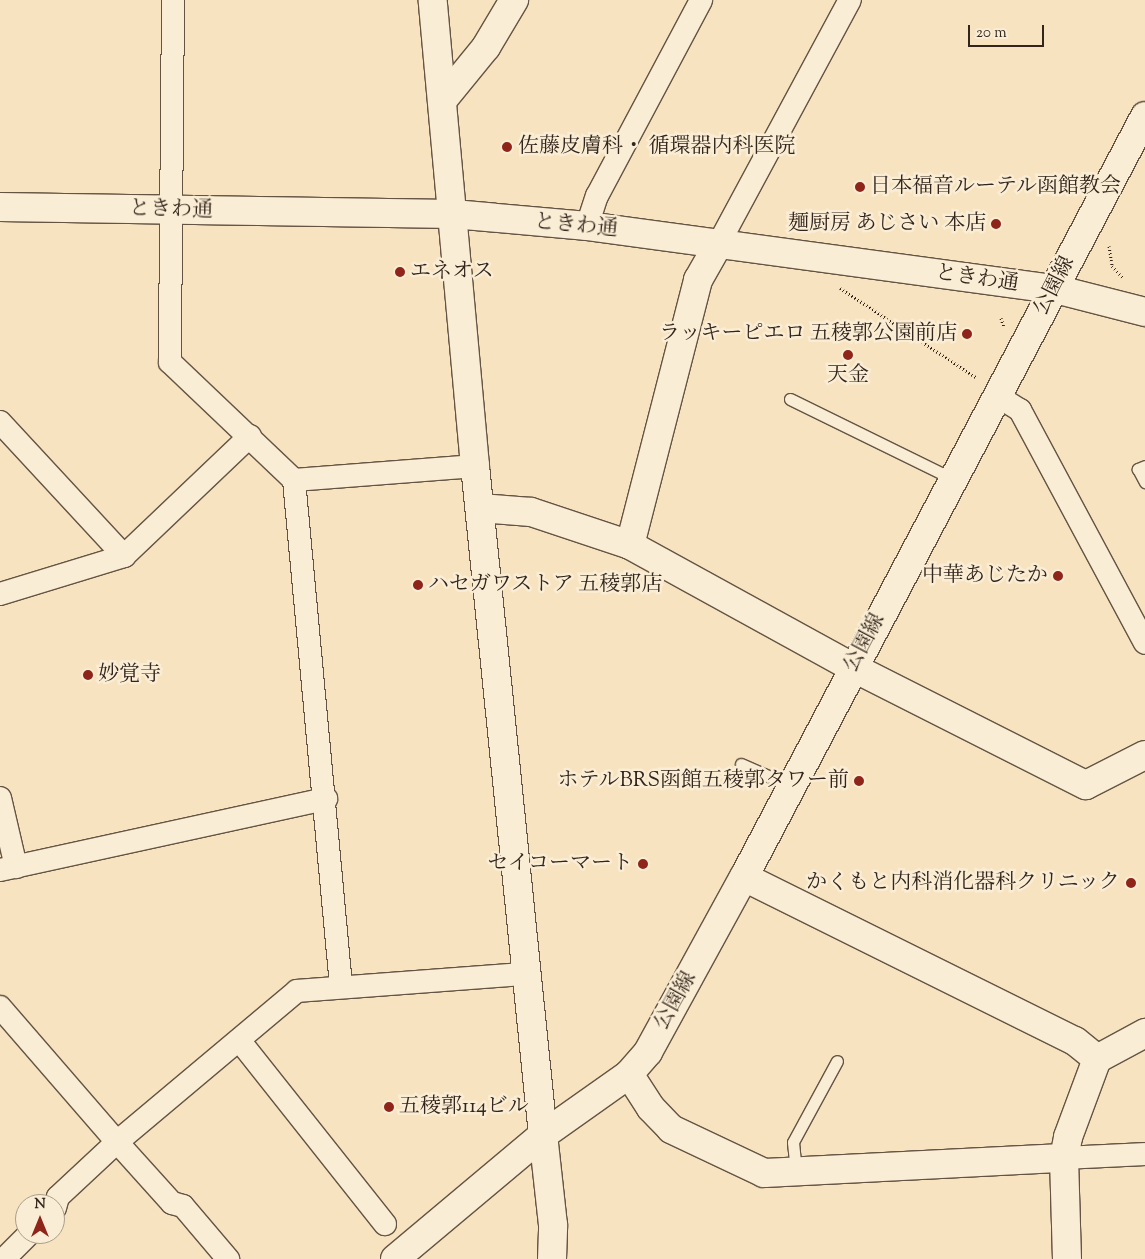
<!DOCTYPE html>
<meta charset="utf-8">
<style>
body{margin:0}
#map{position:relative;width:1145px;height:1259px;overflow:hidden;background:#f7e3bf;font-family:"Sorts Mill Goudy","Noto Serif JP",serif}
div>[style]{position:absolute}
.path>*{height:3px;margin-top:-1.5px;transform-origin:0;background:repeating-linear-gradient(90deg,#33251b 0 1px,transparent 0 3.5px)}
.roads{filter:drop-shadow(1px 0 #645444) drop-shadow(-1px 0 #645444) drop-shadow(0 1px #645444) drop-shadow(0 -1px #645444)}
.service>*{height:11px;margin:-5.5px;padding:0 5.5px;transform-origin:5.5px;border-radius:5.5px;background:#faedd5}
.minor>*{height:22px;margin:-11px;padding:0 11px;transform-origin:11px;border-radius:11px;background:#faedd5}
.tertiary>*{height:28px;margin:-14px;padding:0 14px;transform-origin:14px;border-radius:14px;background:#faedd5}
.secondary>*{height:28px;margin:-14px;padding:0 14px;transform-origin:14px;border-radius:14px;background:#faedd5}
.dots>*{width:14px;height:14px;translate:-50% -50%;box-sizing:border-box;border:2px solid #faedd5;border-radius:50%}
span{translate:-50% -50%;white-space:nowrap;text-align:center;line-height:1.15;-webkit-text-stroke:5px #faedd5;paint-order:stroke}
.poi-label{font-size:21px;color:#33251b}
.left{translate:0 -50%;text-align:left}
.right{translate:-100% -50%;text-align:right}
.street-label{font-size:21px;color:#33251b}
.north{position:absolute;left:15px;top:1194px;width:50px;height:50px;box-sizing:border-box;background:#faedd5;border:1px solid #aa9d8b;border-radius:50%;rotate:0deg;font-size:14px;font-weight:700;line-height:20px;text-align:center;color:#33251b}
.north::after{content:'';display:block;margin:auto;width:18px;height:22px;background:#8f2418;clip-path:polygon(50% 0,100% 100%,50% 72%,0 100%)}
.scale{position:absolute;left:968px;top:25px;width:76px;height:22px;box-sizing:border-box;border:2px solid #33251b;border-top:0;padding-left:6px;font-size:15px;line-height:18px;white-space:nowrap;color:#33251b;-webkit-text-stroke:4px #faedd5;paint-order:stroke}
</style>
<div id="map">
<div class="path">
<div style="left:1109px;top:246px;width:20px;rotate:81deg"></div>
<div style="left:1112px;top:266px;width:16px;rotate:47deg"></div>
<div style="left:840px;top:288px;width:164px;rotate:33.3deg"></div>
<div style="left:1001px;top:318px;width:9px;rotate:72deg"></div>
</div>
<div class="roads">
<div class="service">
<div style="left:790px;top:399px;width:182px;rotate:26.1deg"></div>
<div style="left:1145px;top:466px;width:8px;rotate:157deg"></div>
<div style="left:1138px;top:469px;width:15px;rotate:62deg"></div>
<div style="left:741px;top:764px;width:55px;rotate:23.7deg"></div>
<div style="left:796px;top:1171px;width:29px;rotate:-96deg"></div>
<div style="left:793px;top:1142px;width:92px;rotate:-61.5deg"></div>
</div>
<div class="minor">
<div style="left:173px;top:0;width:362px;rotate:90.5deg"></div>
<div style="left:170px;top:362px;width:171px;rotate:43.6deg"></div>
<div style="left:294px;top:480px;width:508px;rotate:84.69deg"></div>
<div style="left:587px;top:226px;width:32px;rotate:-72deg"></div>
<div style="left:597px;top:196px;width:222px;rotate:-62deg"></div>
<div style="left:719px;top:243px;width:276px;rotate:-61.7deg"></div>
<div style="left:999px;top:397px;width:25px;rotate:32deg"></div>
<div style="left:1020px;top:410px;width:264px;rotate:61.8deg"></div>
<div style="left:0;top:422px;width:183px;rotate:47.2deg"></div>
<div style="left:294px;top:480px;width:182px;rotate:-4.4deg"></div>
<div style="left:0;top:594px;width:130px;rotate:-17deg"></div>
<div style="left:124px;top:556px;width:174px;rotate:-43.6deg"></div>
<div style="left:0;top:798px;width:71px;rotate:76.9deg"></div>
<div style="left:0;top:870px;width:334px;rotate:-12.3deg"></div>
<div style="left:0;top:1007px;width:179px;rotate:49.1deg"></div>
<div style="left:117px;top:1142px;width:82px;rotate:48deg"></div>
<div style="left:172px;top:1203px;width:11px;rotate:15deg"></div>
<div style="left:183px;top:1206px;width:70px;rotate:49.7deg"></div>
<div style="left:239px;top:1040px;width:235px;rotate:51.6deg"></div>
<div style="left:1064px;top:1158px;width:81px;rotate:-2.8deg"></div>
<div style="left:55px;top:1208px;width:11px;rotate:-75deg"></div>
<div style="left:58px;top:1197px;width:81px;rotate:-43deg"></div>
<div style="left:117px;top:1142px;width:235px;rotate:-40deg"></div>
<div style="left:297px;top:991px;width:229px;rotate:-4.3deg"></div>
<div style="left:4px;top:1259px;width:35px;rotate:-45deg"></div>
</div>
<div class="tertiary">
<div style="left:442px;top:101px;width:70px;rotate:-50.8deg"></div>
<div style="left:486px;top:47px;width:55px;rotate:-59.2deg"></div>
<div style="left:0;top:207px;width:453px;rotate:0.9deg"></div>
<div style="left:453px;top:214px;width:135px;rotate:5.1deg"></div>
<div style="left:587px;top:226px;width:472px;rotate:7.7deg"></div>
<div style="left:1055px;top:289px;width:93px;rotate:14.3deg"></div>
<div style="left:480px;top:508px;width:51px;rotate:4.5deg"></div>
<div style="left:531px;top:512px;width:104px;rotate:18.4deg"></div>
<div style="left:630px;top:545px;width:253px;rotate:28.8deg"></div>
<div style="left:852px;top:667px;width:262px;rotate:26.8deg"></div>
<div style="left:1086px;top:785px;width:66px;rotate:-27deg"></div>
<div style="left:630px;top:545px;width:274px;rotate:-75.6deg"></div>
<div style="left:698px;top:280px;width:43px;rotate:-60.4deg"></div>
<div style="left:744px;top:877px;width:369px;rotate:26.4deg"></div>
<div style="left:1075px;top:1041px;width:28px;rotate:39deg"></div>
<div style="left:629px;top:1074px;width:40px;rotate:57.1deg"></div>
<div style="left:651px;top:1108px;width:29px;rotate:46deg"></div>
<div style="left:671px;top:1129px;width:103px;rotate:25.3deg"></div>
<div style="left:764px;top:1173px;width:300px;rotate:-2.9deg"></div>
<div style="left:395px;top:1259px;width:193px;rotate:-40deg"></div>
<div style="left:543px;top:1135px;width:672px;rotate:-95.8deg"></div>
<div style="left:475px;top:466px;width:468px;rotate:-95.2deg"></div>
<div style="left:1067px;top:1259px;width:101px;rotate:-91.7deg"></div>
<div style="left:1064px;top:1158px;width:21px;rotate:-79deg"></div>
<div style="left:1068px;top:1137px;width:83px;rotate:-69.6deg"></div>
<div style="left:1097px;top:1059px;width:55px;rotate:-28.4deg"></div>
</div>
<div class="secondary">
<div style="left:552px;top:1259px;width:34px;rotate:-88deg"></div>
<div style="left:553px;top:1225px;width:91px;rotate:-96.3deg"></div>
<div style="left:543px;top:1135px;width:105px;rotate:-35.3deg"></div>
<div style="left:629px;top:1074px;width:29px;rotate:-49deg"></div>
<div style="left:648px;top:1052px;width:200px;rotate:-61.3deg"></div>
<div style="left:744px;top:877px;width:860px;rotate:-62.21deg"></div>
</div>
</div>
<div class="dots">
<div style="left:507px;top:147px;background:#8f2418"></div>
<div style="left:860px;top:187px;background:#8f2418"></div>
<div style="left:996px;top:224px;background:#8f2418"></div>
<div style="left:400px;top:272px;background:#8f2418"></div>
<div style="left:967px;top:334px;background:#8f2418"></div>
<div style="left:848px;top:355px;background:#8f2418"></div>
<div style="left:1058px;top:576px;background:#8f2418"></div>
<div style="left:418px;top:585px;background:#8f2418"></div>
<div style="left:88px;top:675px;background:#8f2418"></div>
<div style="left:859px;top:781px;background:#8f2418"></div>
<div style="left:643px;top:864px;background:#8f2418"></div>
<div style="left:1131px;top:883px;background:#8f2418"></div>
<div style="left:389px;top:1107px;background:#8f2418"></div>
</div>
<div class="poi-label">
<span class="left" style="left:518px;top:147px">佐藤皮膚科・ 循環器内科医院</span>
<span class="left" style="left:870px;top:187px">日本福音ルーテル函館教会</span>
<span class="right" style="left:986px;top:224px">麺厨房 あじさい 本店</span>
<span class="left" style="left:410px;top:272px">エネオス</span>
<span class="right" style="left:957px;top:334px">ラッキーピエロ 五稜郭公園前店</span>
<span style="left:848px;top:376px">天金</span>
<span class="right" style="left:1048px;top:576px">中華あじたか</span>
<span class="left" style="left:428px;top:585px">ハセガワストア 五稜郭店</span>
<span class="left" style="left:98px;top:675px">妙覚寺</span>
<span class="right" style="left:849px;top:781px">ホテルBRS函館五稜郭タワー前</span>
<span class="right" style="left:633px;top:864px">セイコーマート</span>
<span class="right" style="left:1120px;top:883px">かくもと内科消化器科クリニック</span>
<span class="left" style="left:399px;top:1107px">五稜郭114ビル</span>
</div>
<div class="street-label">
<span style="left:171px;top:210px;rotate:1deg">ときわ通</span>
<span style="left:576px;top:226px;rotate:5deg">ときわ通</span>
<span style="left:977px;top:279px;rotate:8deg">ときわ通</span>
<span style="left:1055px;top:286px;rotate:-63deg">公園線</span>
<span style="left:865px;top:643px;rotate:-62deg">公園線</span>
<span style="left:676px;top:1001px;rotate:-61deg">公園線</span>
</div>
<div class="north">N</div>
<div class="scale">20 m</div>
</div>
